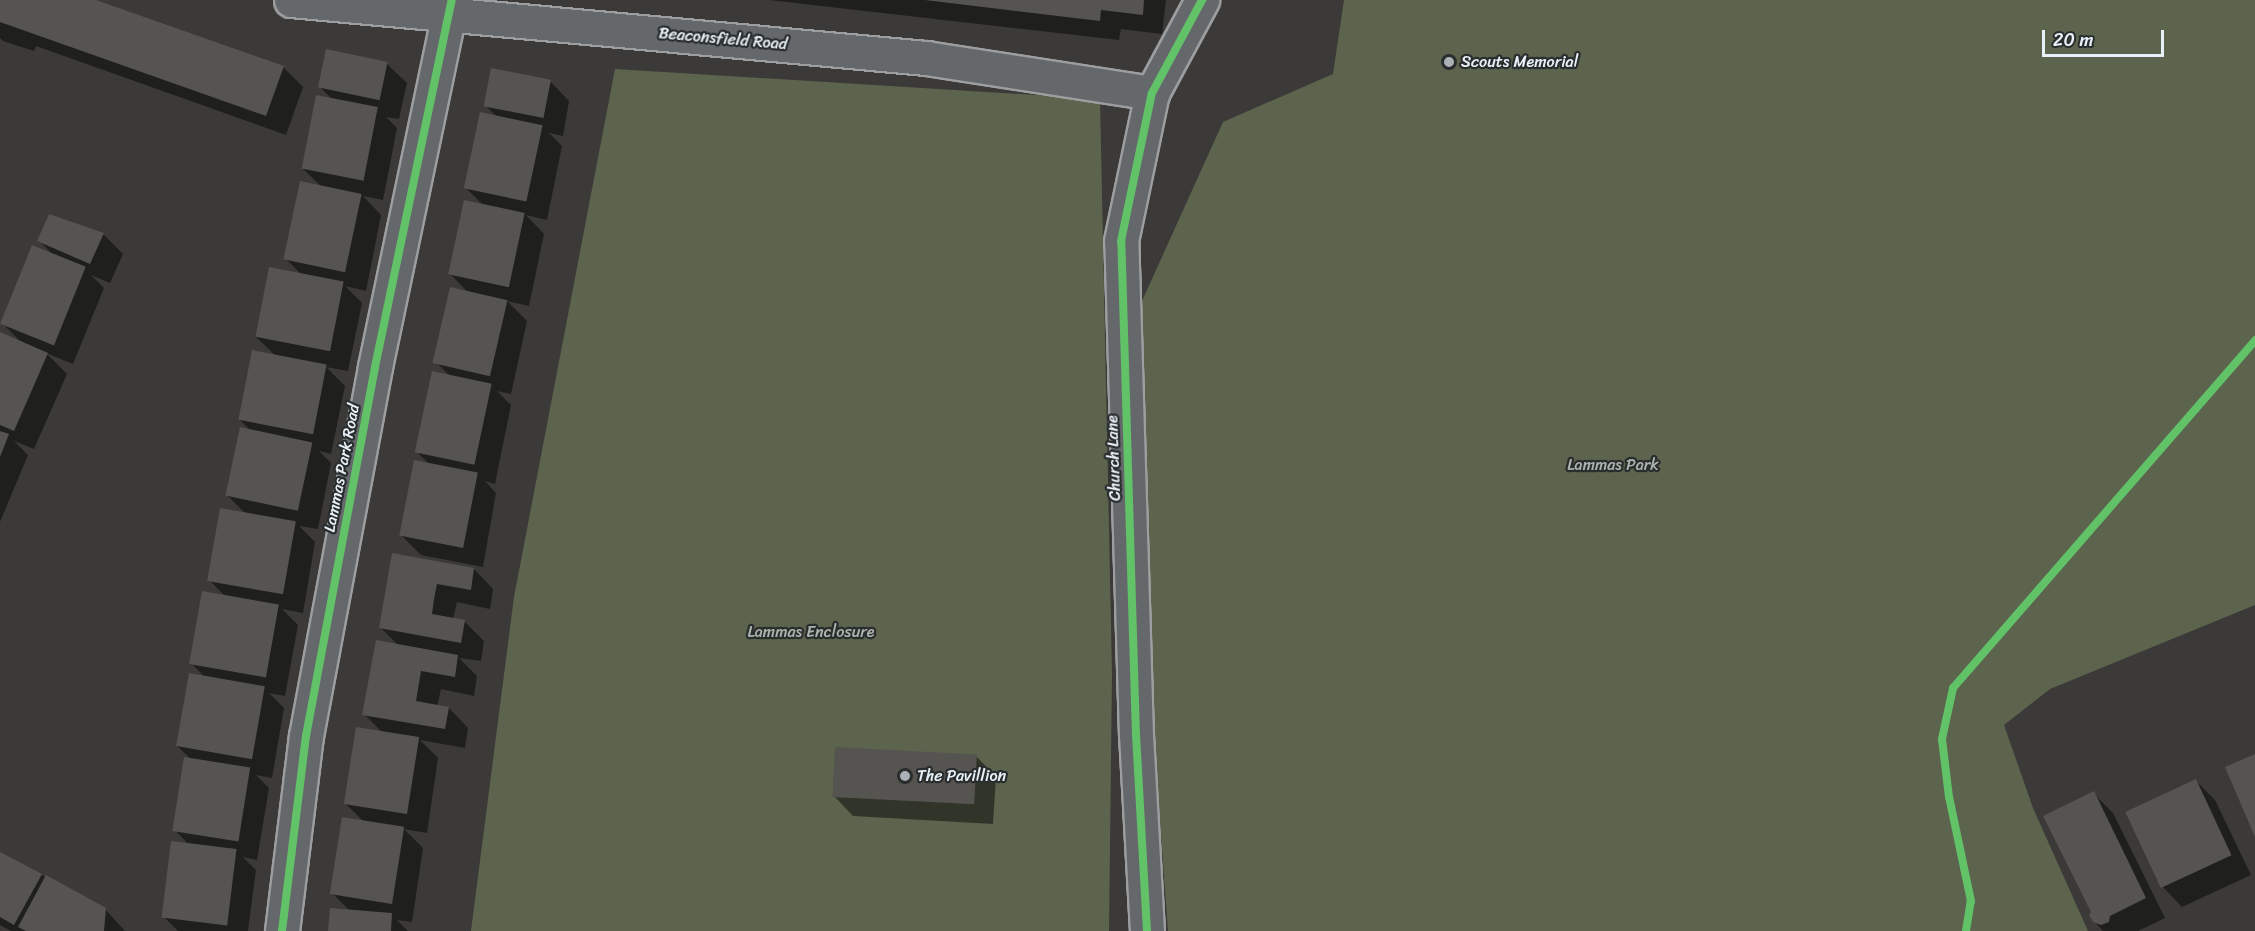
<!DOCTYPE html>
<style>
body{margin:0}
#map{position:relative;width:2255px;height:931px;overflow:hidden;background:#3b3a38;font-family:Sriracha,sans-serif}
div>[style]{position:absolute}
.green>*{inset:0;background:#5d644e}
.shadow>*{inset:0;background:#0007}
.building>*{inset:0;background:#565451;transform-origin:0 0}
.roads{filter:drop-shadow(2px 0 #9d9e9f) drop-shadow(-2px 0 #9d9e9f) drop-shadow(0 2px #9d9e9f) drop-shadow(0 -2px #9d9e9f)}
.minor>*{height:33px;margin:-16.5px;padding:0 16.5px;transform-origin:16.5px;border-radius:16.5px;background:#65686b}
.cycleway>*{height:8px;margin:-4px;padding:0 4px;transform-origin:4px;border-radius:4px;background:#61c268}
.dots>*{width:16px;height:16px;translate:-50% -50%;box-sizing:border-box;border:3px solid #2a2d2e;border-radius:50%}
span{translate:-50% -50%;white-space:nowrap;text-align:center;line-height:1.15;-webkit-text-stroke:4.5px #2a2d2e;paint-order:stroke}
.street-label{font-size:16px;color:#e8f1f8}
.poi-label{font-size:16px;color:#e8f1f8}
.left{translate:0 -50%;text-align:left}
.park-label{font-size:16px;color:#acb5ad}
.scale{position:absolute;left:2042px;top:30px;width:122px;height:27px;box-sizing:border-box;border:3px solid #e8f1f8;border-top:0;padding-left:8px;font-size:18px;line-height:21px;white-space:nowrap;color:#e8f1f8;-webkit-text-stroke:4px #2a2d2e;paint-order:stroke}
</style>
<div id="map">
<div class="green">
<div style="clip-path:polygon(1344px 0,2255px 0,2255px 605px,2050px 689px,2004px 725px,2033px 808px,2088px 931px,1168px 931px,1142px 572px,1142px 301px,1223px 122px,1333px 74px)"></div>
<div style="clip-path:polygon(615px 69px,1100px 99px,1112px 674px,1109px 931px,471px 931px,514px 597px)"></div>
</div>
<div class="shadow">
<div style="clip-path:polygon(0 0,92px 0,283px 67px,303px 87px,286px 135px,36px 46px,34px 51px,3px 41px,0 38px)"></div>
<div style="clip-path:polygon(769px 0,1166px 0,1162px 34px,1121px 29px,1119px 40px)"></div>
<div style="clip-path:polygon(387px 64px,407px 83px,399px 119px,386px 117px,397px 128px,383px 200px,363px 196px,381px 215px,366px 291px,345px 286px,362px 303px,348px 371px,326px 367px,345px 386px,331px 454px,319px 451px,331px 463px,318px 529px,299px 526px,315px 542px,303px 613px,282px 609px,298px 625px,285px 696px,269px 693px,284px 708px,272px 778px,256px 775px,269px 788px,257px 860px,243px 857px,256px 870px,248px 931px,178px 931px,164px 917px,189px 845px,175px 830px,191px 759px,177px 746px,206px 678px,191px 663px,225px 596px,209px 580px,246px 514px,228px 496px,251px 431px,240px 420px,276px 356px,256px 337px,302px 275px,286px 259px,322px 187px,303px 169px,333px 100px,320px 87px)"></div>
<div style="clip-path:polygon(550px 81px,569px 101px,563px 136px,549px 133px,562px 146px,547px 220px,526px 215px,544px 234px,529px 306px,507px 301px,527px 321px,511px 394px,497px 391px,511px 405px,495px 484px,485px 481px,496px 493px,483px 567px,421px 555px,401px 535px,430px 465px,417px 452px,450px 376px,436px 362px,469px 293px,450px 274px,484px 206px,465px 187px,497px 117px,485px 105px)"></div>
<div style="clip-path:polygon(103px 234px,123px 254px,110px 283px,91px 275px,104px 288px,73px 364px,46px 353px,67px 374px,34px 449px,14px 441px,28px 455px,0 522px,0 334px,22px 343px,2px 323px,54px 256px,39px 240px)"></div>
<div style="clip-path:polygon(393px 555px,474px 569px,493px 589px,490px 609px,457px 602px,453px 619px,465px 622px,484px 641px,481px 661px,459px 658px,477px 676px,474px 696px,441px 689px,437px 707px,449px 708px,468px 728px,465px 748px,420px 740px,438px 758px,427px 833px,404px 829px,423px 848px,412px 922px,397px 920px,408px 931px,330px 931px,350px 911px,332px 893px,364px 822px,345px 803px,383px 733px,364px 714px,399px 646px,380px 627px)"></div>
<div style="clip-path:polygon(977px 757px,996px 777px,993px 824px,853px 816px,834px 796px)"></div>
<div style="clip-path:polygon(2195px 780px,2215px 800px,2251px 875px,2182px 907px,2163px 887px)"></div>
<div style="clip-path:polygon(2093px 793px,2113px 813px,2165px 918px,2138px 931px,2103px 931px,2094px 921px)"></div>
<div style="clip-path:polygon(0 853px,105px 909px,125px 931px,11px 931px,0 925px)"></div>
</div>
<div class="building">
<div style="clip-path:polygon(0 0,96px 0,284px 66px,266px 116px,0 22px)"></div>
<div style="clip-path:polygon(925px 0,1144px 0,1143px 15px,1101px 10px,1100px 21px)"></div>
<div style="left:326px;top:49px;width:63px;height:39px;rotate:12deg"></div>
<div style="left:491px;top:68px;width:61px;height:39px;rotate:11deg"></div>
<div style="left:316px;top:95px;width:63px;height:75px;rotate:11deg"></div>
<div style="left:480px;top:112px;width:64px;height:78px;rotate:12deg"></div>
<div style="left:300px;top:181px;width:63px;height:80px;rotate:12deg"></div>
<div style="left:464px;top:200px;width:62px;height:76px;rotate:12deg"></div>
<div style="clip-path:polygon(49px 214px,104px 233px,90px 264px,37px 241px)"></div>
<div style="left:32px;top:245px;width:58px;height:85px;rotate:22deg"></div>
<div style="left:269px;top:267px;width:76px;height:71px;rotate:11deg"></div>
<div style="left:450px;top:287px;width:59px;height:78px;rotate:13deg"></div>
<div style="clip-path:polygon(0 332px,48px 353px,14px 431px,0 425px)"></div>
<div style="left:252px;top:350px;width:76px;height:71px;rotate:11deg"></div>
<div style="left:432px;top:371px;width:61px;height:83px;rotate:12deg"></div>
<div style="left:240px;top:427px;width:74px;height:70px;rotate:12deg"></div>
<div style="clip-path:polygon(0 431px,9px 434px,0 457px)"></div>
<div style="left:414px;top:460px;width:65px;height:77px;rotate:11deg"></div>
<div style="left:220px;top:508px;width:77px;height:74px;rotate:10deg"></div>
<div style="clip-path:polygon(392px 553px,474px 568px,471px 590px,437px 584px,434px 599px,432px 614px,465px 620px,461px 643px,379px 628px)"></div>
<div style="left:202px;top:591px;width:78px;height:74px;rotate:10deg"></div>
<div style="clip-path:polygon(376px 640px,458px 655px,455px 677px,421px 671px,416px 701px,449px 707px,445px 729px,362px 715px)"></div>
<div style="left:189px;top:673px;width:77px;height:74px;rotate:10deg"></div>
<div style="left:356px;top:727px;width:64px;height:78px;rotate:9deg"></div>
<div style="left:835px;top:747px;width:142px;height:50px;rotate:3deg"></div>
<div style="clip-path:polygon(2255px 754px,2255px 837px,2225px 767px)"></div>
<div style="left:184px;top:757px;width:67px;height:75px;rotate:9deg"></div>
<div style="left:2196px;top:779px;width:84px;height:78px;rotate:65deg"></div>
<div style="clip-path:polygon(2094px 791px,2146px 898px,2110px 916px,2109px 922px,2101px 925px,2093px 922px,2089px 915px,2091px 912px,2043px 816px)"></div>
<div style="left:342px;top:817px;width:63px;height:78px;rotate:9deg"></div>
<div style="left:171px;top:841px;width:66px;height:77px;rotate:7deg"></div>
<div style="clip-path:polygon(0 852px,42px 874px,14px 925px,0 917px)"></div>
<div style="clip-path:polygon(46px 875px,106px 908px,104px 931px,26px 931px,18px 927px)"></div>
<div style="clip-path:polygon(330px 908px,392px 913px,391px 931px,328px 931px)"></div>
</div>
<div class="roads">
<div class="minor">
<div style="left:291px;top:0;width:638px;rotate:5.22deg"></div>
<div style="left:926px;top:58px;width:229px;rotate:8.8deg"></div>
<div style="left:282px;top:931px;width:196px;rotate:-83deg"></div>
<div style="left:306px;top:736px;width:375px;rotate:-79.4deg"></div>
<div style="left:375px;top:367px;width:375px;rotate:-78.2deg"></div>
<div style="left:1147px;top:931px;width:195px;rotate:-93.2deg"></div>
<div style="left:1136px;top:736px;width:495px;rotate:-91.7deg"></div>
<div style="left:1121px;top:241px;width:151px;rotate:-78.2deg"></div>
<div style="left:1152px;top:93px;width:106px;rotate:-61.7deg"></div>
</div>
</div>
<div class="cycleway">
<div style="left:282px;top:931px;width:196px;rotate:-83deg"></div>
<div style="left:306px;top:736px;width:375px;rotate:-79.4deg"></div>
<div style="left:375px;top:367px;width:375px;rotate:-78.2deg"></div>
<div style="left:1147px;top:931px;width:195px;rotate:-93.2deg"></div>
<div style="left:1136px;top:736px;width:495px;rotate:-91.7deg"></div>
<div style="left:1121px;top:241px;width:151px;rotate:-78.2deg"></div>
<div style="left:1152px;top:93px;width:106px;rotate:-61.7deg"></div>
<div style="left:1966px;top:931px;width:30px;rotate:-81deg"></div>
<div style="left:1971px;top:901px;width:106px;rotate:-101.9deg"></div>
<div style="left:1949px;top:797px;width:58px;rotate:-96.9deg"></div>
<div style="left:1942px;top:739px;width:52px;rotate:-77.8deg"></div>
<div style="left:1953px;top:688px;width:461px;rotate:-49deg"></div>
</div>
<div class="dots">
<div style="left:1449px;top:62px;background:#abb1b5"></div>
<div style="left:905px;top:776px;background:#abb1b5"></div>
</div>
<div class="street-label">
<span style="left:723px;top:39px;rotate:5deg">Beaconsfield Road</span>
<span style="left:1114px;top:458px;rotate:-92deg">Church Lane</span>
<span style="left:342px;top:468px;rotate:-79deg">Lammas Park Road</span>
</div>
<div class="poi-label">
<span class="left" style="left:1461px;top:62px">Scouts Memorial</span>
<span class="left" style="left:917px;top:776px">The Pavillion</span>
</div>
<div class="park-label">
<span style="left:1613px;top:465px">Lammas Park</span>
<span style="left:811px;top:632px">Lammas Enclosure</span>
</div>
<div class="scale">20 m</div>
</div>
